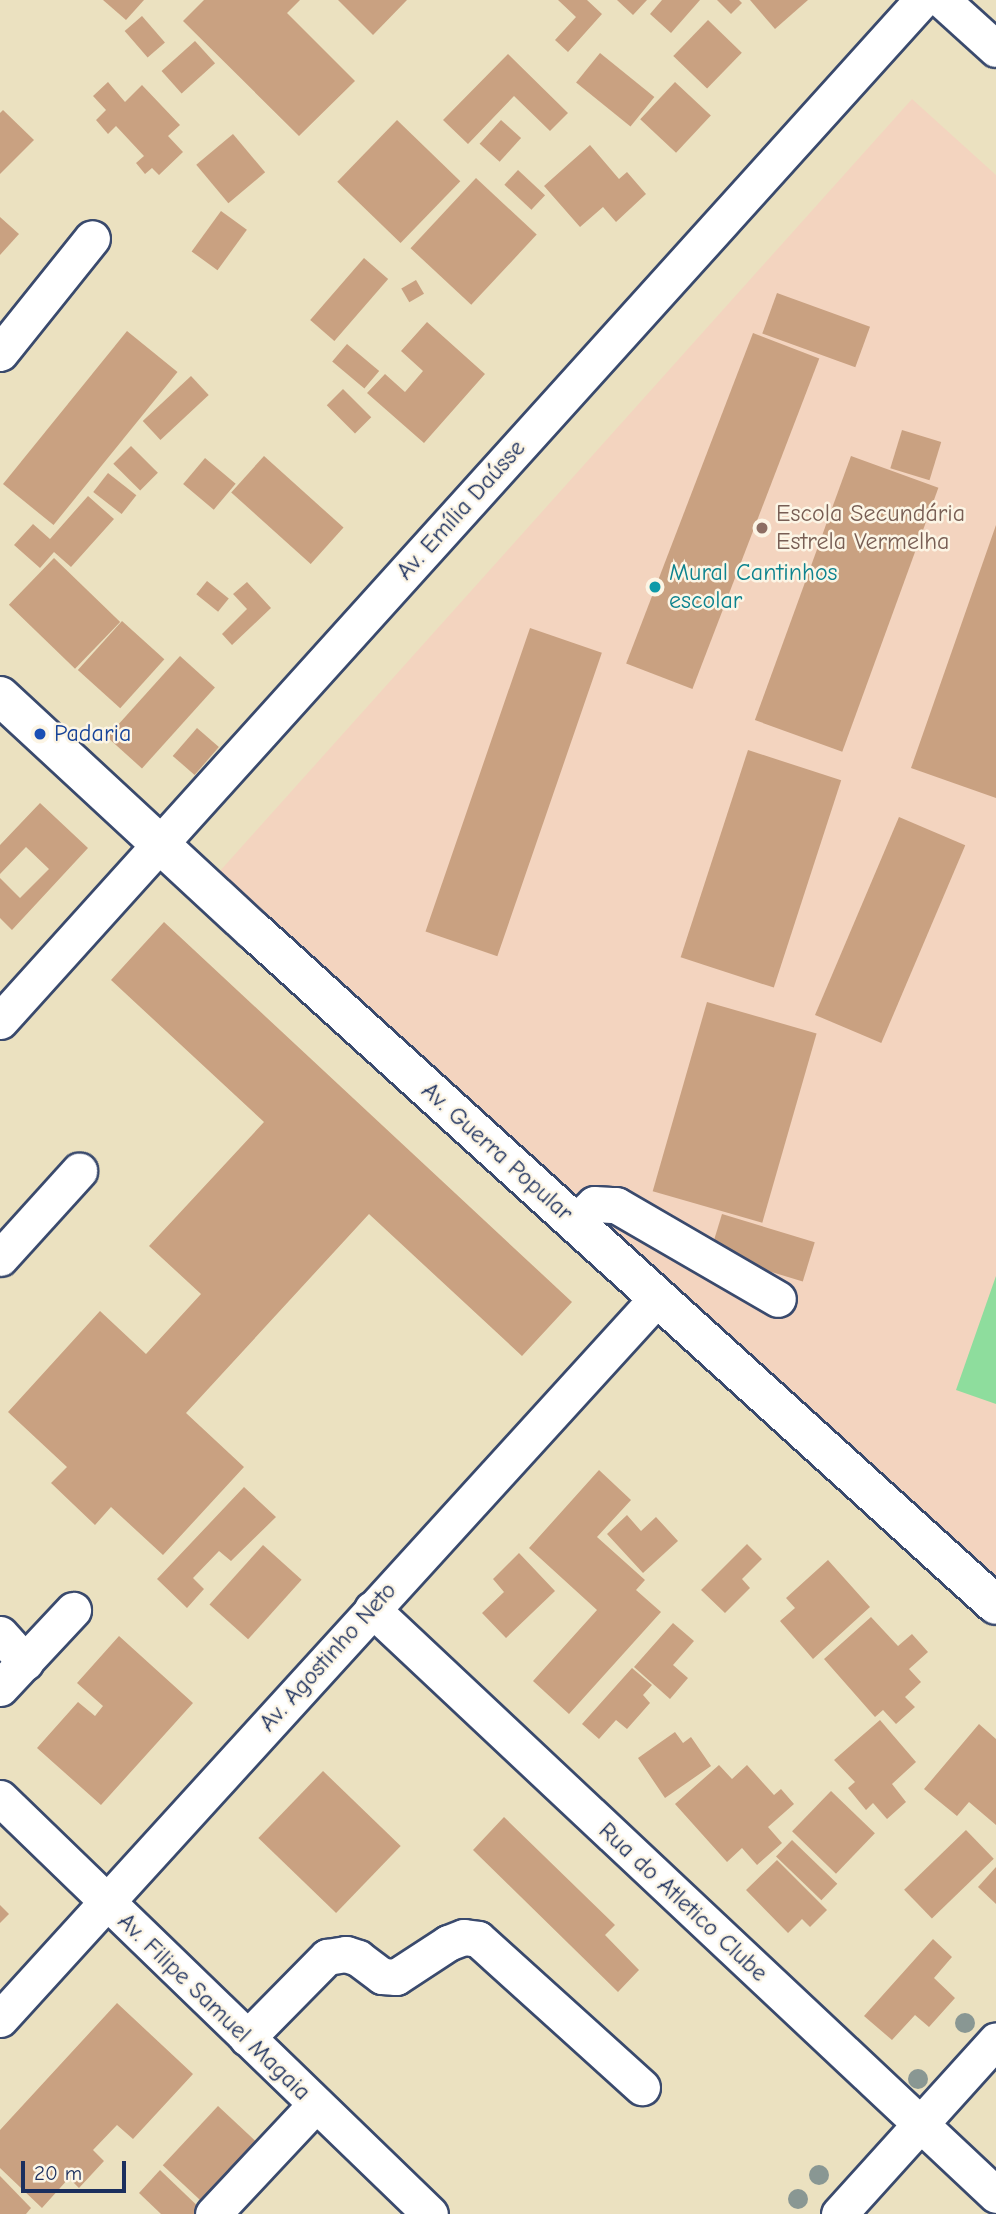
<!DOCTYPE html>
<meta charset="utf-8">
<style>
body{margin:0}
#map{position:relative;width:996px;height:2214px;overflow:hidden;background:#ebe1c0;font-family:"Comic Neue",sans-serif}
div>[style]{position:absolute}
.built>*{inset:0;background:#f3d4bf}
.green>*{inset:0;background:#8edd9d}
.building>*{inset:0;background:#c9a181;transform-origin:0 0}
.roads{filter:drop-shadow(2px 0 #3a4a6d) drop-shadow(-2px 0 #3a4a6d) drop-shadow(0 2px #3a4a6d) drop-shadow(0 -2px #3a4a6d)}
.minor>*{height:35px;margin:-17.5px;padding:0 17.5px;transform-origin:17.5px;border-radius:17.5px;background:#fff}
.major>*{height:38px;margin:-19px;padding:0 19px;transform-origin:19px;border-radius:19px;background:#fff}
.trees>*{width:20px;height:20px;margin:-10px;border-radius:50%;background:#899793}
.dots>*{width:19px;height:19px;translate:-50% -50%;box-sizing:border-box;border:4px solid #fcf5e5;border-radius:50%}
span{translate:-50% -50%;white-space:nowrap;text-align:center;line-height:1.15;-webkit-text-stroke:5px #fcf5e5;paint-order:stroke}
.street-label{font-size:24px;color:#1b2f5e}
.education-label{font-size:24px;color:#785e54}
.left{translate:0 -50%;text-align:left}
.culture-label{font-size:24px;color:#0d838f}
.transit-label{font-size:24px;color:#164399}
.scale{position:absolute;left:21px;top:2161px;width:105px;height:32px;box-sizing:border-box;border:4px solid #1b2f5e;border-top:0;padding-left:9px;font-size:21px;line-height:24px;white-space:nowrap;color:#1b2f5e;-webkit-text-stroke:5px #fcf5e5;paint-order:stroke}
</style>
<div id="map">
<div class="built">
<div style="clip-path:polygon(912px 99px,996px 175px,996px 1594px,211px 881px)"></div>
</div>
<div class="green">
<div style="clip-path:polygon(996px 1276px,996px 1404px,956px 1390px)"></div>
</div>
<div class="building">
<div style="clip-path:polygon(103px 0,144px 0,126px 20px)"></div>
<div style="clip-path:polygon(204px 0,300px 0,287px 13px,355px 81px,299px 136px,183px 21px)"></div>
<div style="clip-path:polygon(338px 0,407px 0,373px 35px)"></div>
<div style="clip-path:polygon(558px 0,587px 0,602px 14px,568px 52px,555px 40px,576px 17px)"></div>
<div style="clip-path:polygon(617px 0,647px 0,633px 15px)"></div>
<div style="clip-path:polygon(662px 0,700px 0,671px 33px,650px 14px)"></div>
<div style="clip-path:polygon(717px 0,739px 0,742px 3px,731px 14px)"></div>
<div style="clip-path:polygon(750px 0,808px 0,775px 29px)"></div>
<div style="left:142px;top:16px;width:35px;height:23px;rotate:49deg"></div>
<div style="left:708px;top:20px;width:47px;height:50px;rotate:44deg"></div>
<div style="left:195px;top:41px;width:30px;height:45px;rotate:48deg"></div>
<div style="left:600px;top:53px;width:70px;height:38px;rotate:39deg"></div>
<div style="clip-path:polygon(508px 54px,568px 113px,550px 131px,514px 96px,468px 144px,443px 120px)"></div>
<div style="clip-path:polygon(108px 82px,125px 102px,142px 85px,180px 125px,168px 136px,183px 152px,159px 175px,152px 168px,145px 174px,136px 163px,144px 156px,116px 126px,108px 134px,96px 120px,106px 110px,93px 96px)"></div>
<div style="left:675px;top:82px;width:49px;height:51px;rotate:43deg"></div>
<div style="clip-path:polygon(3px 110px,34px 140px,0 174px,0 113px)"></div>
<div style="left:397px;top:120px;width:88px;height:86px;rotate:44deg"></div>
<div style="left:501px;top:120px;width:27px;height:32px;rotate:42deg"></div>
<div style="left:233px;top:134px;width:50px;height:48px;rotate:50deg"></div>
<div style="clip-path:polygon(590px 145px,619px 179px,627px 172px,646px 194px,616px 222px,603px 207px,580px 227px,544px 186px)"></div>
<div style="left:518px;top:170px;width:37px;height:20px;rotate:43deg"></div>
<div style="left:476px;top:178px;width:83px;height:96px;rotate:43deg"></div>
<div style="left:221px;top:211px;width:32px;height:50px;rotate:36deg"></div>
<div style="clip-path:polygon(0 217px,19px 234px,0 255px)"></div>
<div style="left:364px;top:258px;width:32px;height:82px;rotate:41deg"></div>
<div style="left:416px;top:280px;width:16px;height:17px;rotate:60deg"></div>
<div style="left:777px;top:293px;width:99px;height:43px;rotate:20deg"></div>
<div style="clip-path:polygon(427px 322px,485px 374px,424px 443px,367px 393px,385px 374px,405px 392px,423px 371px,401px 351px)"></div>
<div style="left:127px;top:331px;width:65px;height:197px;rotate:39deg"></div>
<div style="left:753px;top:333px;width:71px;height:354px;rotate:21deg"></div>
<div style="left:347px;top:344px;width:42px;height:23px;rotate:40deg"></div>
<div style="left:191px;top:376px;width:26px;height:66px;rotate:47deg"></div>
<div style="left:343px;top:389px;width:40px;height:23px;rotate:45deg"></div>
<div style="left:902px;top:430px;width:41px;height:40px;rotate:17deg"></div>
<div style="left:131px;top:446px;width:38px;height:25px;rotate:45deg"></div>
<div style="left:264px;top:456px;width:107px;height:49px;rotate:42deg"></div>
<div style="left:851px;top:456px;width:93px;height:281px;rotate:20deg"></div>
<div style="left:205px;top:458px;width:40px;height:34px;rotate:40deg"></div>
<div style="left:108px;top:473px;width:36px;height:24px;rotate:38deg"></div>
<div style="clip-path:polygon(88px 496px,114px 519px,71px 567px,54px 552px,40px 568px,14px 545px,33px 524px,50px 539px)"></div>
<div style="clip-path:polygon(996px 525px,996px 798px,911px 768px)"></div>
<div style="left:54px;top:558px;width:92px;height:65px;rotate:44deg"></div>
<div style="left:207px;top:581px;width:28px;height:17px;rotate:39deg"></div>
<div style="clip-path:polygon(247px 582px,271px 608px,232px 645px,222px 634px,247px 609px,233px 594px)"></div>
<div style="left:122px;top:621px;width:57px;height:66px;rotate:42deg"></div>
<div style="left:530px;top:628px;width:76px;height:321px;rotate:19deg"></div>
<div style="left:180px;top:656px;width:47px;height:109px;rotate:42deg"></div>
<div style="left:197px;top:728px;width:29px;height:37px;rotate:41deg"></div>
<div style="left:748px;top:750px;width:98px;height:218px;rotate:18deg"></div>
<div style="clip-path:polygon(40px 803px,88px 848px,12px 930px,0 918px,0 878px,20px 898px,49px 869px,26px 847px,0 874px,0 845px)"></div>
<div style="left:899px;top:817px;width:72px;height:215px;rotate:23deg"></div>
<div style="clip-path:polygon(164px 922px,572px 1302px,522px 1356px,369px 1214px,186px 1413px,244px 1467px,163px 1555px,111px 1507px,95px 1525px,51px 1483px,67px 1467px,8px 1412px,100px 1311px,146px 1354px,201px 1294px,149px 1246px,264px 1122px,111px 980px)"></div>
<div style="left:707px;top:1002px;width:114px;height:197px;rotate:16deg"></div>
<div style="left:722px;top:1214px;width:97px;height:41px;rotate:17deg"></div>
<div style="clip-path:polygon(599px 1470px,631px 1500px,597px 1537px,645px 1580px,636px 1590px,661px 1612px,569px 1714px,533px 1681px,597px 1610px,529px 1548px)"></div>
<div style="clip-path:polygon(244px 1487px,276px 1517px,231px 1561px,219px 1551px,193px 1578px,204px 1589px,187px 1608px,157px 1579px)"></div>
<div style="clip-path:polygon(627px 1515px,641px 1531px,656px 1517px,678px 1541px,643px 1573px,607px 1534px)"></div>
<div style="clip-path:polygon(747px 1544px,762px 1559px,742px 1579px,750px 1588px,725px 1613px,701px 1590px)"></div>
<div style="left:263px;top:1545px;width:52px;height:80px;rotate:42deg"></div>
<div style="clip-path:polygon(519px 1553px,555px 1591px,506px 1638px,482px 1613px,504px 1592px,493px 1579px)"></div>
<div style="clip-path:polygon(828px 1560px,870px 1607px,813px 1659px,780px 1621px,795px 1608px,786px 1598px)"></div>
<div style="clip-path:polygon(871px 1617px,898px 1646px,912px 1634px,928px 1652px,909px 1669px,921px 1682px,905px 1697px,915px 1707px,896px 1724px,883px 1710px,875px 1717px,824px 1659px)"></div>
<div style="clip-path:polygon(673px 1623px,694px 1641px,673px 1665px,688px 1678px,670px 1699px,634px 1667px)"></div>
<div style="clip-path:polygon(119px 1636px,193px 1703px,101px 1805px,37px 1748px,78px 1702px,95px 1716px,103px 1706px,77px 1683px)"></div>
<div style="clip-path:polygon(632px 1668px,652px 1685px,643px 1695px,650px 1703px,627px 1729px,616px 1720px,599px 1739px,582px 1724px)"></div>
<div style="clip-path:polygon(880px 1720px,916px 1762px,892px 1784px,906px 1802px,887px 1819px,873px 1803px,866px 1810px,848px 1788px,855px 1782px,834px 1760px)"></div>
<div style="clip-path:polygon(979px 1724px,996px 1739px,996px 1825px,969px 1802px,957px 1816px,924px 1789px)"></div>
<div style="clip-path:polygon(675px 1732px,683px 1743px,691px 1737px,711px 1766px,665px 1798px,638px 1758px)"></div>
<div style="clip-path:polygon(719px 1765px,732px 1779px,747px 1765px,774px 1795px,781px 1789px,794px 1804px,768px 1827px,782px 1843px,757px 1865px,742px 1848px,727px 1862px,675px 1804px)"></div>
<div style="left:323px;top:1771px;width:108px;height:93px;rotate:44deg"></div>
<div style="left:831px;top:1791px;width:61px;height:56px;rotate:44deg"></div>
<div style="clip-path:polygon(504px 1817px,615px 1925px,605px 1935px,639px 1970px,618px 1992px,473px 1850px)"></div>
<div style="left:966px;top:1830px;width:40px;height:86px;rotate:46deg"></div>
<div style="left:792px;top:1840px;width:63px;height:23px;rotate:44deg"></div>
<div style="clip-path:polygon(777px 1860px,827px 1910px,810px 1927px,802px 1919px,788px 1933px,746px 1890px)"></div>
<div style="clip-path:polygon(996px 1867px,996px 1904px,978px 1887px)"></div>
<div style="clip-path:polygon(0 1905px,9px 1914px,0 1923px)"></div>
<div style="clip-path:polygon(933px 1939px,952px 1957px,934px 1978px,955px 1998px,929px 2027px,915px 2015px,892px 2040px,864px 2016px)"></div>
<div style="clip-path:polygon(117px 2003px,193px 2074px,133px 2139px,117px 2125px,93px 2150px,104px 2161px,79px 2188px,69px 2178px,42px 2208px,0 2168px,0 2130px)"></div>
<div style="left:218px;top:2106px;width:65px;height:81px;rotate:43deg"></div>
<div style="clip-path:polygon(160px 2170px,206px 2214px,161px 2214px,139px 2193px)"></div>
<div style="clip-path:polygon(0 2176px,31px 2208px,26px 2214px,0 2214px)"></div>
</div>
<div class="roads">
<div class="minor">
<div style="left:942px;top:0;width:73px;rotate:42.2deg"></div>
<div style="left:0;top:353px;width:147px;rotate:-51.3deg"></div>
<div style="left:0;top:1021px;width:1376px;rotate:-47.92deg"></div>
<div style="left:575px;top:1222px;width:26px;rotate:-43deg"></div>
<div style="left:594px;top:1204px;width:22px;rotate:3deg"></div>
<div style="left:616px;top:1205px;width:187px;rotate:30.1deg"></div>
<div style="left:0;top:1258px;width:118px;rotate:-47.8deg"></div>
<div style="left:372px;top:1609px;width:856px;rotate:43.2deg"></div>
<div style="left:0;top:1634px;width:38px;rotate:48deg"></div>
<div style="left:0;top:1688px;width:107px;rotate:-46.9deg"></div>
<div style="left:0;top:1798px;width:598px;rotate:44.05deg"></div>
<div style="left:0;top:2019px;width:977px;rotate:-47.66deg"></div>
<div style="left:247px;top:2038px;width:114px;rotate:-45.4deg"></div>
<div style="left:327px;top:1957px;width:19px;rotate:-9deg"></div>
<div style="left:346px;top:1954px;width:13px;rotate:18deg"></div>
<div style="left:358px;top:1958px;width:30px;rotate:37deg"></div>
<div style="left:382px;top:1976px;width:14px;rotate:4deg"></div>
<div style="left:396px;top:1977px;width:62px;rotate:-33.2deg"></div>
<div style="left:448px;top:1943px;width:17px;rotate:-21deg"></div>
<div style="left:464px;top:1937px;width:14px;rotate:8deg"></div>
<div style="left:478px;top:1939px;width:221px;rotate:42.1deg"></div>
<div style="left:213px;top:2214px;width:149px;rotate:-46.9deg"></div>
<div style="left:839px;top:2214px;width:234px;rotate:-47.9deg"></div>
</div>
<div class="major">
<div style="left:0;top:696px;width:346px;rotate:42.8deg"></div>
<div style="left:254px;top:931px;width:1002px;rotate:42.25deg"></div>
</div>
</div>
<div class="trees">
<div style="left:965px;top:2023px"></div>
<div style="left:918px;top:2079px"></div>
<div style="left:819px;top:2175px"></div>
<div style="left:798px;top:2199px"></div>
</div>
<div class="dots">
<div style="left:762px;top:528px;background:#8d6e63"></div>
<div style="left:655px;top:587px;background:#0f9aa8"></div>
<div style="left:40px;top:734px;background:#1a4fb4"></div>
</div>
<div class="street-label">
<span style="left:461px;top:510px;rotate:-48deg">Av. Emília Daússe</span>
<span style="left:497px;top:1152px;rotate:42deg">Av. Guerra Popular</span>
<span style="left:328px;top:1657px;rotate:-48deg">Av. Agostinho Neto</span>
<span style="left:683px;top:1902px;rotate:43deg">Rua do Atletico Clube</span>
<span style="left:214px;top:2007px;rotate:44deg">Av. Filipe Samuel Magaia</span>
</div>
<div class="education-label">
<span class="left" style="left:776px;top:528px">Escola Secundária<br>Estrela Vermelha</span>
</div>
<div class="culture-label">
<span class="left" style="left:669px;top:587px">Mural Cantinhos<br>escolar</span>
</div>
<div class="transit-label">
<span class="left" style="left:54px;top:734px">Padaria</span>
</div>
<div class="scale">20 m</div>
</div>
